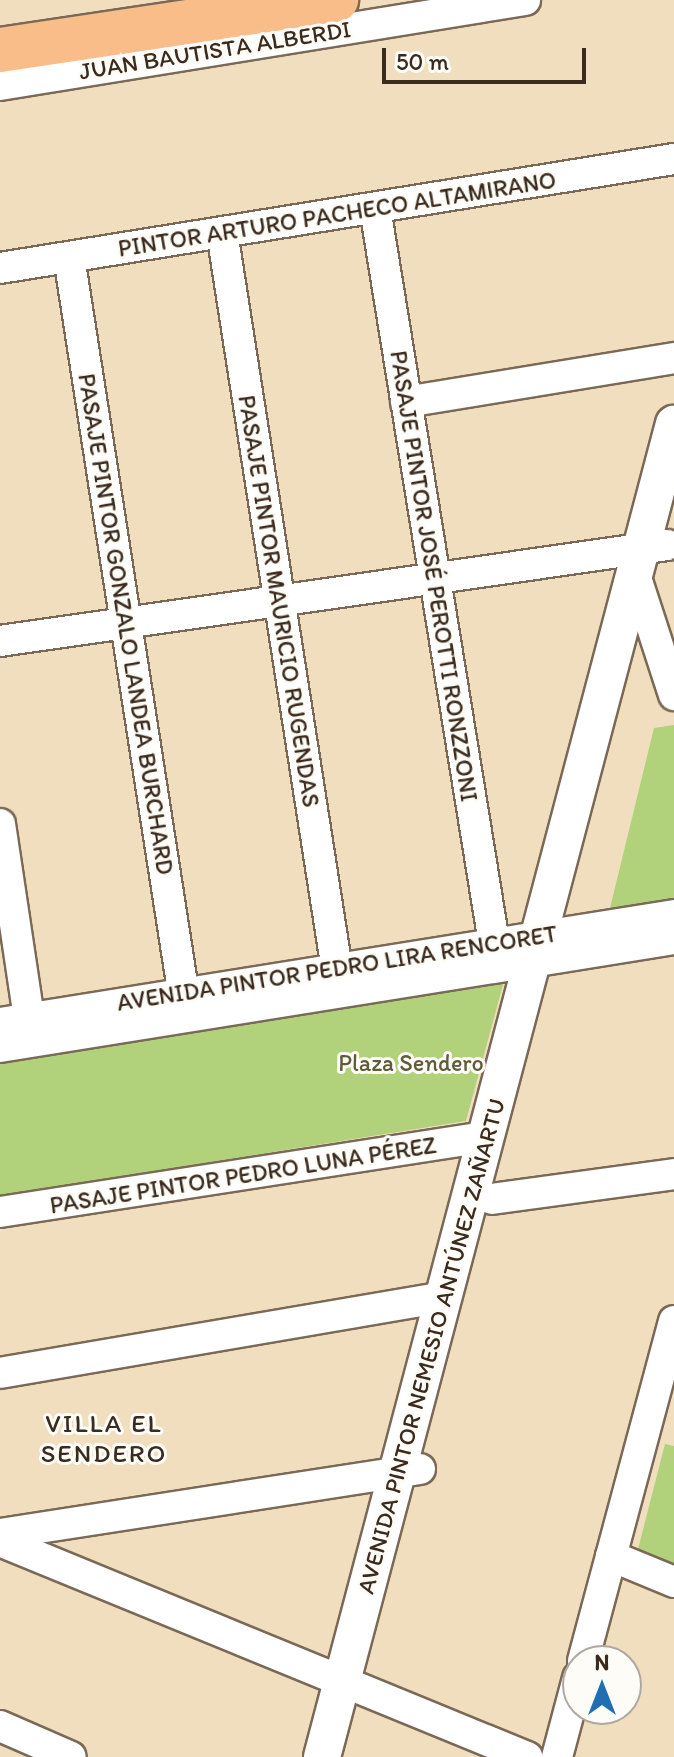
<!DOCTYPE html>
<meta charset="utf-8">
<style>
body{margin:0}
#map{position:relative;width:674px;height:1757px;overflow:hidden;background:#f0debf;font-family:Itim,sans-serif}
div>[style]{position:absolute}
.green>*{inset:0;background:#b1d27a}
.roads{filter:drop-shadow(2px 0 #7a6956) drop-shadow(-2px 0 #7a6956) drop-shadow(0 2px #7a6956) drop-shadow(0 -2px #7a6956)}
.minor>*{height:30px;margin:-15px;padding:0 15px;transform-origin:15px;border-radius:15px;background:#fff}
.tertiary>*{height:36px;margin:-18px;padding:0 18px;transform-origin:18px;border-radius:18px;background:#fff}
.primary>*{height:44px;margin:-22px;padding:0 22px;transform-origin:22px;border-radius:22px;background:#f9bd89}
span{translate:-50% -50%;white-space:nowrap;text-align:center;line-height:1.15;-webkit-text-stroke:6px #fdfcf7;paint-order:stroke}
.street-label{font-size:24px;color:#3b2a1e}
.park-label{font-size:24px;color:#5e5c3a}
.neighbourhood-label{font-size:26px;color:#3b2a1e;letter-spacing:2px}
.north{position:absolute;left:562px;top:1645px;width:80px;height:80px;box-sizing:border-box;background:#fdfcf7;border:2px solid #afa8a0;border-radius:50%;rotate:0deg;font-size:22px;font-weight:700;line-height:32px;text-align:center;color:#3b2a1e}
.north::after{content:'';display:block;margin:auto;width:28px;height:36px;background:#1f6fb2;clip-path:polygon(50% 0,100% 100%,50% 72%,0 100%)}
.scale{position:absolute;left:382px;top:48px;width:204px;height:36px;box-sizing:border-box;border:4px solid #3b2a1e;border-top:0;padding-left:10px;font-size:24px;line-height:28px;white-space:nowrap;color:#3b2a1e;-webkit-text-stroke:6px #fdfcf7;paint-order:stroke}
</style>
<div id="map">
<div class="green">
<div style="clip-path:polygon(674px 725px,674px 899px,610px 908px,654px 728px)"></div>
<div style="clip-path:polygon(504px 981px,466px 1121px,0 1196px,0 1064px)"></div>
<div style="clip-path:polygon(665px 1444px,674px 1446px,674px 1568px,637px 1553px)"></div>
</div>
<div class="roads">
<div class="minor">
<div style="left:0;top:85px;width:532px;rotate:-9.2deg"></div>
<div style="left:375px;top:208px;width:745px;rotate:80.8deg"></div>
<div style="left:222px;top:232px;width:747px;rotate:81.14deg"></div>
<div style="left:69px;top:257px;width:742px;rotate:81.16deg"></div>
<div style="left:0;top:268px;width:683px;rotate:-9.19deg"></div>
<div style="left:406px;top:402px;width:272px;rotate:-9.3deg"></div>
<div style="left:637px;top:581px;width:120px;rotate:72deg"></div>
<div style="left:0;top:641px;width:674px;rotate:-8.19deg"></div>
<div style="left:0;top:824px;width:197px;rotate:81.5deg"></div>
<div style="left:0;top:1023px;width:683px;rotate:-9.1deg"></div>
<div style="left:0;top:1047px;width:683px;rotate:-9.1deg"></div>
<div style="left:492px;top:1199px;width:184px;rotate:-7.8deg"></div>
<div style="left:0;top:1212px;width:493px;rotate:-8.8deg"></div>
<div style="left:0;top:1373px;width:449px;rotate:-9.7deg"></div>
<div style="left:0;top:1534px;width:425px;rotate:-8.8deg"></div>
<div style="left:0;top:1541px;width:570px;rotate:22.29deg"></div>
<div style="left:611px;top:1556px;width:68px;rotate:22.4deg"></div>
<div style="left:583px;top:1661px;width:352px;rotate:-75deg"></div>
<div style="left:0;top:1726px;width:77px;rotate:23.6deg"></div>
<div style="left:557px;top:1757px;width:82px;rotate:-75.1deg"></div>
</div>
<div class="tertiary">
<div style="left:322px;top:1757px;width:1379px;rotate:-75.21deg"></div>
</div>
<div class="primary">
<div style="left:0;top:50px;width:340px;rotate:-8.5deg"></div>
</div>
</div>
<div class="street-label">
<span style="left:215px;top:50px;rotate:-9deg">JUAN BAUTISTA ALBERDI</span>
<span style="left:337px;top:214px;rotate:-9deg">PINTOR ARTURO PACHECO ALTAMIRANO</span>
<span style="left:434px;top:576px;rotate:81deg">PASAJE PINTOR JOSÉ PEROTTI RONZZONI</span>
<span style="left:279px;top:601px;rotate:81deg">PASAJE PINTOR MAURICIO RUGENDAS</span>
<span style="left:126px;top:624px;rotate:81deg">PASAJE PINTOR GONZALO LANDEA BURCHARD</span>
<span style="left:337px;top:968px;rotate:-9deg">AVENIDA PINTOR PEDRO LIRA RENCORET</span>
<span style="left:243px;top:1175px;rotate:-9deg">PASAJE PINTOR PEDRO LUNA PÉREZ</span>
<span style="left:431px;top:1346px;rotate:-75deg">AVENIDA PINTOR NEMESIO ANTÚNEZ ZAÑARTU</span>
</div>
<div class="park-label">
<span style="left:411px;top:1063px">Plaza Sendero</span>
</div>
<div class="neighbourhood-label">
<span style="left:104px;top:1439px">VILLA EL<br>SENDERO</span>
</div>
<div class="north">N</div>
<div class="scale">50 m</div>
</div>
